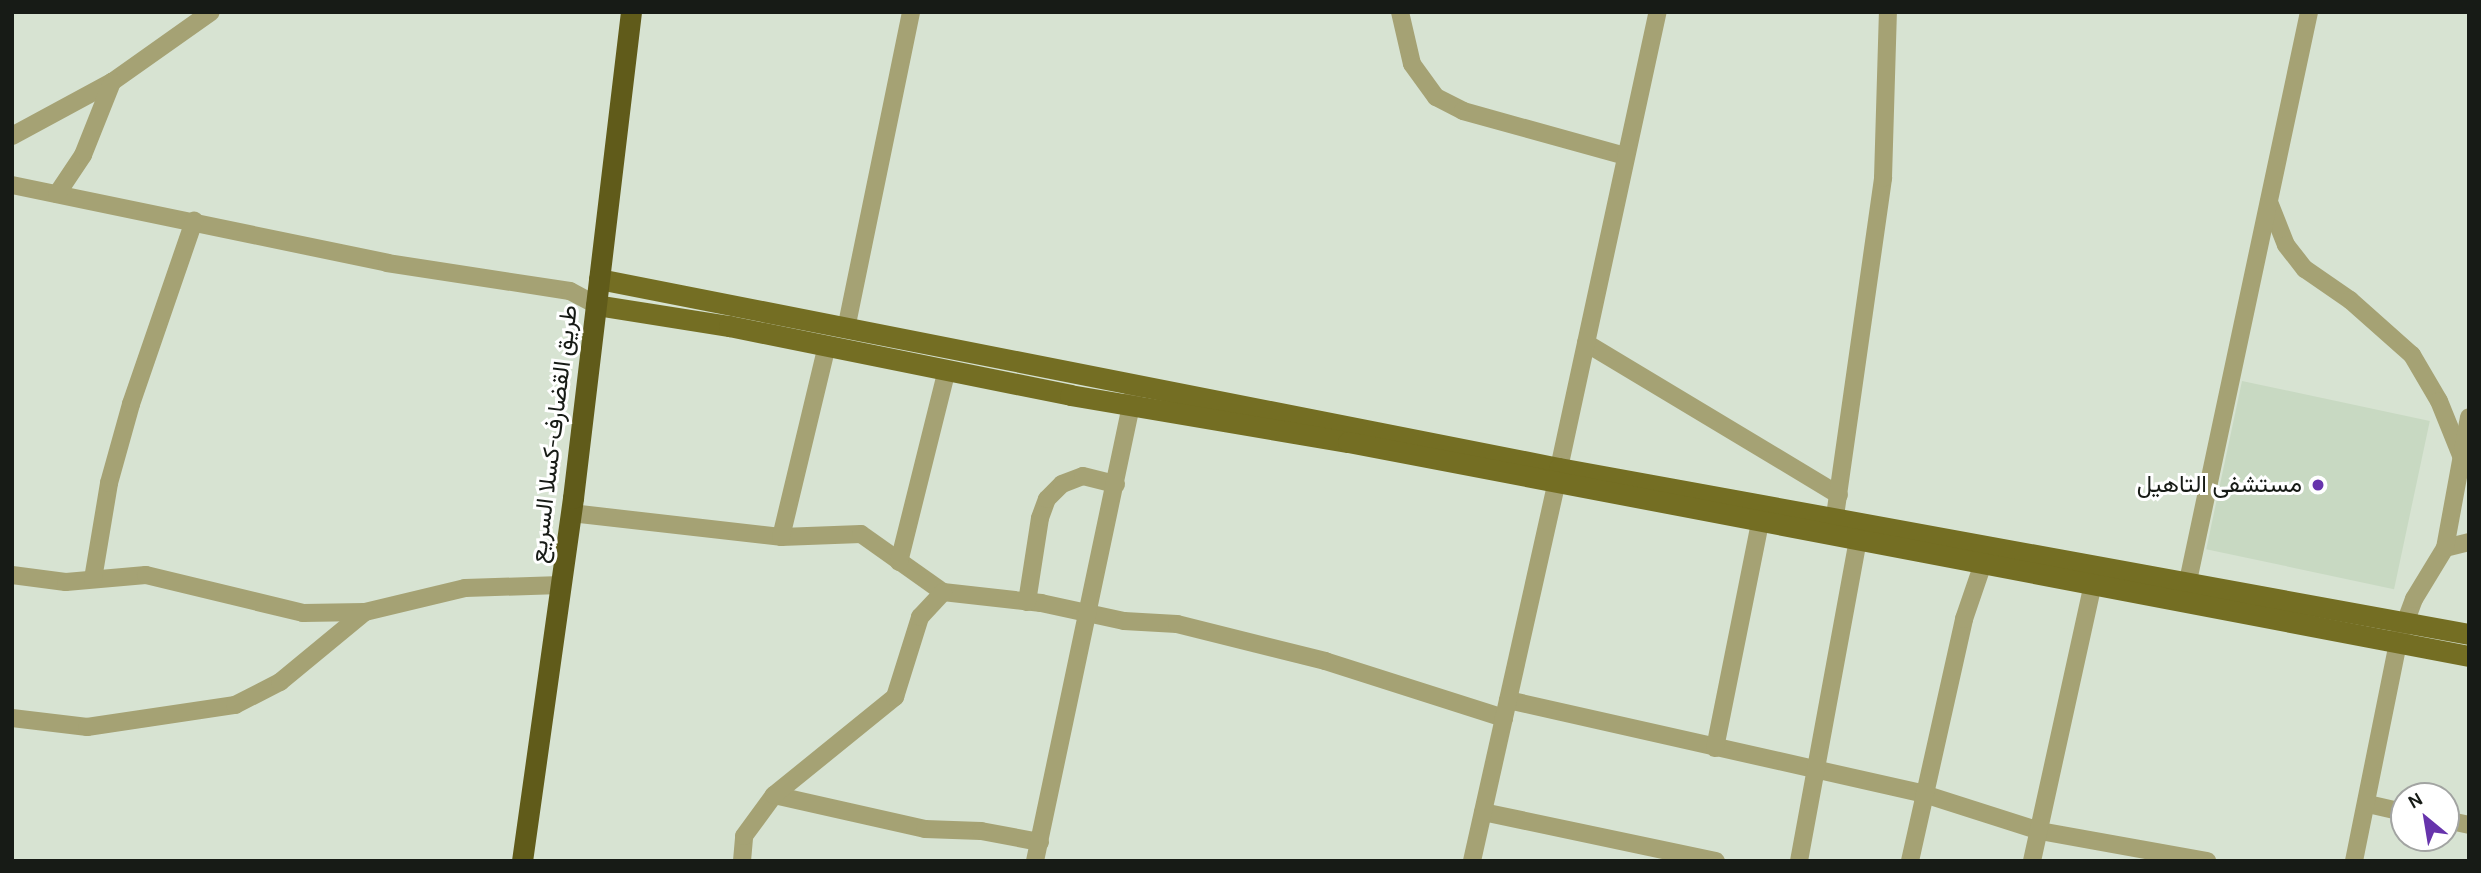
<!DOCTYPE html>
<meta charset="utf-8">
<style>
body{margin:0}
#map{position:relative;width:2481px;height:873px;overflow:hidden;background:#d7e3d2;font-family:Karla,Vazirmatn,sans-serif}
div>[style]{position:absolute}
.built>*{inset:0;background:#c8d9c2;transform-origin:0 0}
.minor>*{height:18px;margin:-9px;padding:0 9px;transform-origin:9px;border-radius:9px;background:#a5a274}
.major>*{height:21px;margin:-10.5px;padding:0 10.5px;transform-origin:10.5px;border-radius:10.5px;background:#746e23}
.highway>*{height:21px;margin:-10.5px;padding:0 10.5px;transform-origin:10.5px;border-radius:10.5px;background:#605b1a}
.dots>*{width:19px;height:19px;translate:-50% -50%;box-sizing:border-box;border:4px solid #fff;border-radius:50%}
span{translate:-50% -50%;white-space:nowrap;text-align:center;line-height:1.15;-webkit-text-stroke:6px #fff;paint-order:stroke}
.street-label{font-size:24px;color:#171b16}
.poi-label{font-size:24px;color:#171b16}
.right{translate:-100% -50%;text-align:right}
.frame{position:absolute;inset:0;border:14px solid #171b16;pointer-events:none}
.north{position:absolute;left:2390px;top:782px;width:70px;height:70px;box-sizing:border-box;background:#fff;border:2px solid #a2a4a2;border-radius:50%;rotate:330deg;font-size:19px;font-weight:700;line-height:28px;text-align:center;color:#171b16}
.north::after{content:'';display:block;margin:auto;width:24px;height:32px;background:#6734ac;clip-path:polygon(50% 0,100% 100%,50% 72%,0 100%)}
</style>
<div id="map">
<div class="built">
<div style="left:2242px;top:381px;width:192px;height:172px;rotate:12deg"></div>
</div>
<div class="minor">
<div style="left:1400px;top:12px;width:53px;rotate:77deg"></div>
<div style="left:1412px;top:64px;width:41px;rotate:54deg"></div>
<div style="left:1436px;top:97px;width:30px;rotate:27deg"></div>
<div style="left:1463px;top:111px;width:168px;rotate:15.5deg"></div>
<div style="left:12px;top:136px;width:114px;rotate:-28.4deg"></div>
<div style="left:112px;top:82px;width:121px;rotate:-35.3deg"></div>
<div style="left:12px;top:185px;width:383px;rotate:11.7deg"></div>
<div style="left:387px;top:263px;width:185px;rotate:8.7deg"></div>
<div style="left:570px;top:291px;width:30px;rotate:28deg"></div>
<div style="left:57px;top:194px;width:47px;rotate:-56.3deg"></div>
<div style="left:83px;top:155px;width:79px;rotate:-68.3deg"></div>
<div style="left:2269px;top:202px;width:46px;rotate:68.4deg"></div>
<div style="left:2286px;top:245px;width:31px;rotate:52deg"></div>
<div style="left:2305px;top:269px;width:55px;rotate:34.6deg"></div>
<div style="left:2350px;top:300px;width:83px;rotate:41.6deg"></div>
<div style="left:2412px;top:355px;width:53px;rotate:59.6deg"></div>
<div style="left:2439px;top:401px;width:61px;rotate:68deg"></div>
<div style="left:846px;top:329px;width:324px;rotate:-78.4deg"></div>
<div style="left:1586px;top:343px;width:295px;rotate:31deg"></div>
<div style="left:1559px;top:468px;width:467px;rotate:-77.8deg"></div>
<div style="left:571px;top:513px;width:211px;rotate:6.5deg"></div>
<div style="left:781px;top:537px;width:80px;rotate:-2.1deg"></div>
<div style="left:861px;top:534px;width:100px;rotate:35.3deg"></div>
<div style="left:943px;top:592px;width:99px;rotate:6.4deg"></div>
<div style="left:1041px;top:603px;width:85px;rotate:12.2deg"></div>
<div style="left:1124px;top:621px;width:53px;rotate:3.2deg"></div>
<div style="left:1177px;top:624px;width:153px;rotate:14deg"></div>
<div style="left:1325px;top:661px;width:188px;rotate:17.7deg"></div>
<div style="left:1833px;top:530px;width:356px;rotate:-81.9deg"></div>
<div style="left:1883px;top:178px;width:166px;rotate:-88.3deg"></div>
<div style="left:781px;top:537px;width:197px;rotate:-76.5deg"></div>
<div style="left:2445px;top:548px;width:25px;rotate:-14deg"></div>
<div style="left:899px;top:562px;width:198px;rotate:-76deg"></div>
<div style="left:12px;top:575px;width:54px;rotate:7.4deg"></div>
<div style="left:66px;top:582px;width:80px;rotate:-5deg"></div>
<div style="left:146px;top:575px;width:162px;rotate:13.6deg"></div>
<div style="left:303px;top:613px;width:62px;rotate:-0.9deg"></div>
<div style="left:365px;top:612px;width:103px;rotate:-13.5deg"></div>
<div style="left:465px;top:588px;width:96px;rotate:-1.8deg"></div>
<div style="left:93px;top:579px;width:97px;rotate:-80.5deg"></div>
<div style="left:109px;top:483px;width:82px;rotate:-74.4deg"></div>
<div style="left:131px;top:404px;width:194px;rotate:-71deg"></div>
<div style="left:2188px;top:581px;width:582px;rotate:-77.99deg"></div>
<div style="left:1027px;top:602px;width:85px;rotate:-81.2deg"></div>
<div style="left:1040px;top:518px;width:20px;rotate:-70deg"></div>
<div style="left:1047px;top:499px;width:21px;rotate:-45deg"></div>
<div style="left:1062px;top:484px;width:22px;rotate:-21deg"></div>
<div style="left:1083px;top:476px;width:34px;rotate:14deg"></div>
<div style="left:1508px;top:700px;width:426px;rotate:12.7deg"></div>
<div style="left:1924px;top:794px;width:122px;rotate:17.7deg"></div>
<div style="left:2040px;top:831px;width:170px;rotate:10.2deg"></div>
<div style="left:12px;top:718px;width:76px;rotate:6.8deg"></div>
<div style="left:87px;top:727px;width:150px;rotate:-8.5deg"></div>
<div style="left:235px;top:705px;width:51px;rotate:-27.1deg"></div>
<div style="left:280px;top:682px;width:110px;rotate:-39.5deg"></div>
<div style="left:1715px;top:748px;width:229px;rotate:-78.7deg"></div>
<div style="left:774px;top:795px;width:155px;rotate:12.7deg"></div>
<div style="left:925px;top:829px;width:56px;rotate:2deg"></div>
<div style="left:981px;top:831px;width:60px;rotate:10.6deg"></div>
<div style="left:2368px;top:804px;width:37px;rotate:13deg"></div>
<div style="left:1483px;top:812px;width:238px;rotate:11.9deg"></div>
<div style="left:2446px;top:820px;width:24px;rotate:12deg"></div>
<div style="left:742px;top:861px;width:25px;rotate:-85deg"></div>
<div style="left:744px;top:836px;width:51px;rotate:-53.8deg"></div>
<div style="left:774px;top:795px;width:156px;rotate:-39deg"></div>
<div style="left:895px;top:697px;width:84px;rotate:-72.6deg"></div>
<div style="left:920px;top:617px;width:34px;rotate:-47deg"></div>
<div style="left:1035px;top:861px;width:478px;rotate:-78.1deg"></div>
<div style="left:1472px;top:861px;width:385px;rotate:-77.4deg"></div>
<div style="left:1799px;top:861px;width:325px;rotate:-79.6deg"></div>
<div style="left:1910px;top:861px;width:248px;rotate:-77.4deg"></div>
<div style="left:1964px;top:619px;width:71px;rotate:-71.1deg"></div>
<div style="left:2032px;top:861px;width:284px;rotate:-77.6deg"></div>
<div style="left:2354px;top:861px;width:223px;rotate:-78.6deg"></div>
<div style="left:2398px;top:642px;width:46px;rotate:-69.6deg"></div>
<div style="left:2414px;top:599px;width:60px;rotate:-58.7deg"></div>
<div style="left:2445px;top:548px;width:133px;rotate:-79.6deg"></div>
</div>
<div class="major">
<div style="left:599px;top:279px;width:978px;rotate:11.14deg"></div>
<div style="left:1559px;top:468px;width:925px;rotate:10.34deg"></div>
<div style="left:596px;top:305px;width:135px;rotate:9deg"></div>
<div style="left:729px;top:326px;width:348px;rotate:11.4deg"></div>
<div style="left:1070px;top:395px;width:282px;rotate:9.6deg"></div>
<div style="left:1348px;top:442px;width:1141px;rotate:10.81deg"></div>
</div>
<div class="highway">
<div style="left:522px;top:861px;width:367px;rotate:-82deg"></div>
<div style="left:573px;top:498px;width:489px;rotate:-83.2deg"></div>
</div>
<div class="dots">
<div style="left:2318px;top:485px;background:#6734ac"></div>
</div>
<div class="street-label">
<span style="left:554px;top:434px;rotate:-83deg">طريق القضارف-كسلا السريع</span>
</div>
<div class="poi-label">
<span class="right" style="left:2302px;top:485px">مستشفى التاهيل</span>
</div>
<div class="frame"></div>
<div class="north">N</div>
</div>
